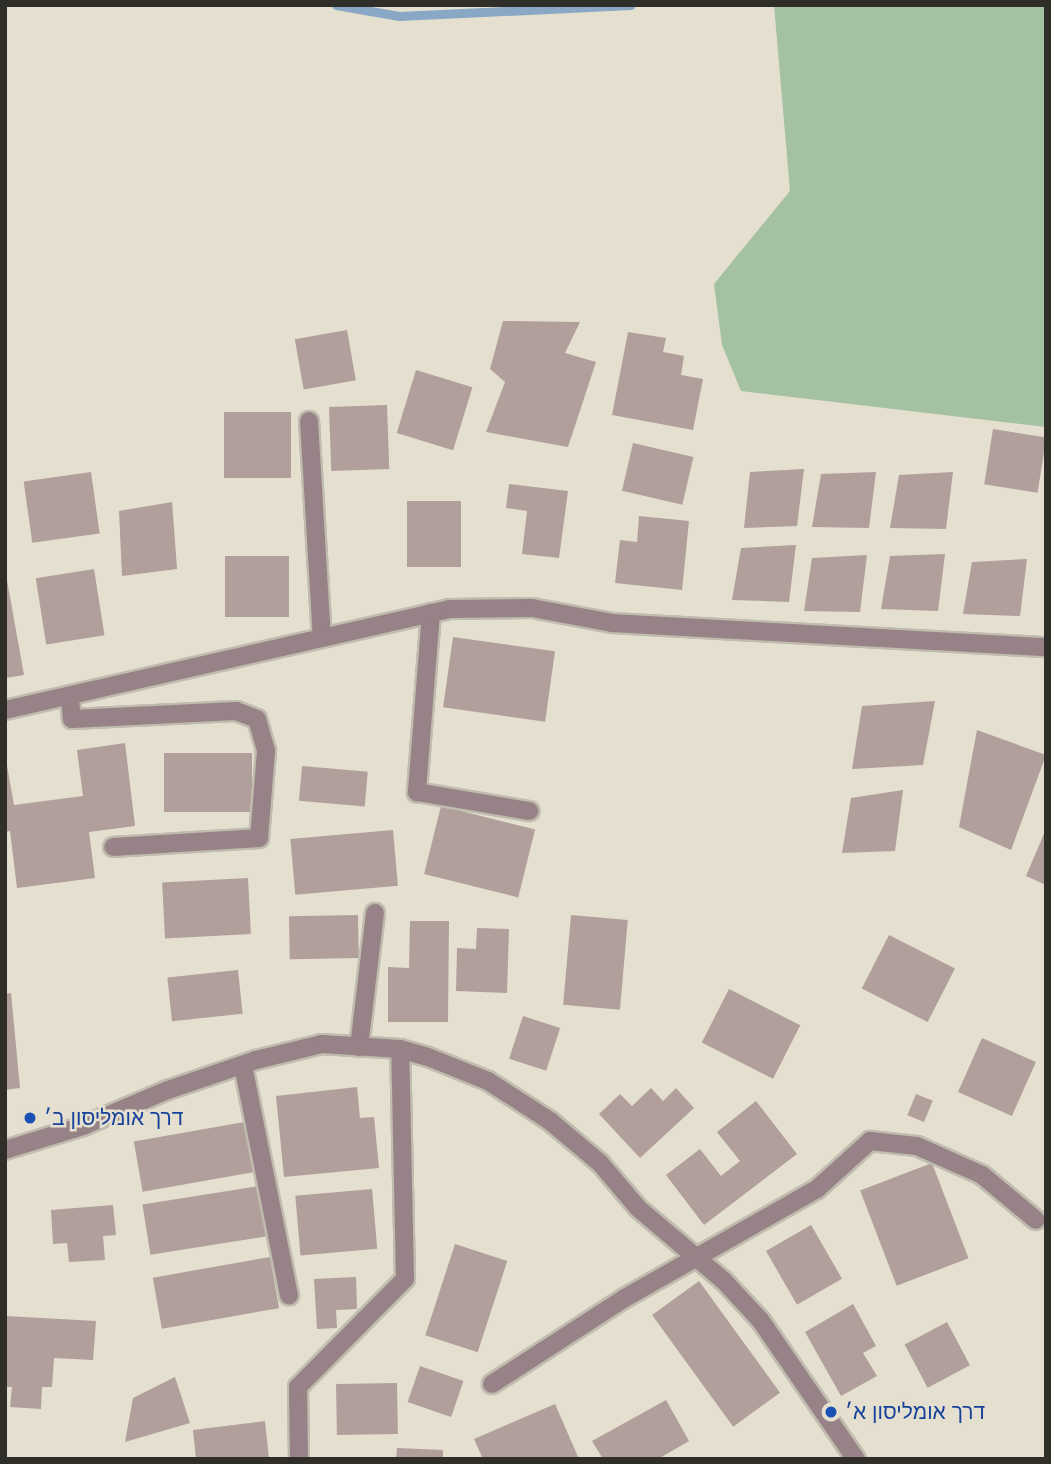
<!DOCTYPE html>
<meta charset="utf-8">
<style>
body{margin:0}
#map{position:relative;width:1051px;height:1464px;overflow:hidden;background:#e4dfcf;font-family:Arial,Heebo,sans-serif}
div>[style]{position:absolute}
.green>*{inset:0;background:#a4c1a2}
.stream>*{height:9px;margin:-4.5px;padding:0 4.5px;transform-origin:4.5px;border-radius:4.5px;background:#89a8c5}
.building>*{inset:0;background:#b19f9b;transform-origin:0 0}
.roads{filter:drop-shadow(2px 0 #c0bcae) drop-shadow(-2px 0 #c0bcae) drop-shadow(0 2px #c0bcae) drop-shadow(0 -2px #c0bcae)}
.minor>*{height:18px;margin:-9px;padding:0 9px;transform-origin:9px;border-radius:9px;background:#978387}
.dots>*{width:19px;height:19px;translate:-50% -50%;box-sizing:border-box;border:4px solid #e4dfcf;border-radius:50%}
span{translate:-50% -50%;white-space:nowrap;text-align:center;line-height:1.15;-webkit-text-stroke:5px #e4dfcf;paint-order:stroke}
.transit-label{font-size:21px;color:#164399}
.left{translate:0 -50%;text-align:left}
.frame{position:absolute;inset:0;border:7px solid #302e28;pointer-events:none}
</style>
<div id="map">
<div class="green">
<div style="clip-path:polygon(774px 5px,1046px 5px,1046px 427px,741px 391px,722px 345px,714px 284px,790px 191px)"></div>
</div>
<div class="stream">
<div style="left:336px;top:5px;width:64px;rotate:9.9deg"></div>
<div style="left:399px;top:16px;width:232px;rotate:-2.7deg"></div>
</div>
<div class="building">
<div style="clip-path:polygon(503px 321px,580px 322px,565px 353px,596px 362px,568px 447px,486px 432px,505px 382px,490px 369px)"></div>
<div style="left:347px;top:330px;width:51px;height:53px;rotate:80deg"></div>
<div style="clip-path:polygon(628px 332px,666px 338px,663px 352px,684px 356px,681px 375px,703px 379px,693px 430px,612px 415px)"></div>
<div style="left:416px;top:370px;width:59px;height:66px;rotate:17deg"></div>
<div style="left:387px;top:405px;width:64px;height:58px;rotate:88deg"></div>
<div style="left:224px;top:412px;width:67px;height:66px"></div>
<div style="left:993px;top:429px;width:54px;height:56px;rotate:9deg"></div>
<div style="left:633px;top:443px;width:62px;height:49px;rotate:13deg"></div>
<div style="clip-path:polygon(804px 469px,797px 526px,744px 528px,750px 472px)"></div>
<div style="left:91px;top:472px;width:62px;height:68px;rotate:82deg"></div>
<div style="clip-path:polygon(876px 472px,869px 528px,812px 527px,821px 474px)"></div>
<div style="clip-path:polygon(953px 472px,946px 529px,890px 528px,899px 475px)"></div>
<div style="clip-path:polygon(509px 484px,568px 491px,559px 558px,522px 554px,527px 511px,506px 508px)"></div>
<div style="left:407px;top:501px;width:54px;height:66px"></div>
<div style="clip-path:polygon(172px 502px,177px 569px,122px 576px,119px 511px)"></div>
<div style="clip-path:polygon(639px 516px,689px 521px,682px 590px,615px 583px,620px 540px,637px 542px)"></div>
<div style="clip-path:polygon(796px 545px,789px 602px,732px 600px,741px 548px)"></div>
<div style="clip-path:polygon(945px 554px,938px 611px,881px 609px,890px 556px)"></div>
<div style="clip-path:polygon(867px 555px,860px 612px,804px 611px,812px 558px)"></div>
<div style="left:225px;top:556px;width:64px;height:61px"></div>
<div style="clip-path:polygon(1027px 559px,1020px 616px,963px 614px,972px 562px)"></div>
<div style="clip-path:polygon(5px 569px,24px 675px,5px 678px)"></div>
<div style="left:94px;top:569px;width:67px;height:59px;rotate:81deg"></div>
<div style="left:453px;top:637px;width:103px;height:71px;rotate:8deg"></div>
<div style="clip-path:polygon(935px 701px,923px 765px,852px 769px,862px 706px)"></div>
<div style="clip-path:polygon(977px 730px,1046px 755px,1011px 850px,959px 827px)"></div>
<div style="clip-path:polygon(125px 743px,135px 826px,89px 832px,95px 878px,17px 888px,10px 831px,5px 832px,5px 754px,14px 805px,83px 796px,77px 750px)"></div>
<div style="left:252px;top:753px;width:59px;height:88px;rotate:90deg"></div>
<div style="left:302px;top:766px;width:66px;height:35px;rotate:5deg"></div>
<div style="clip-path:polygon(903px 790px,895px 851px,842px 853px,851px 798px)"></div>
<div style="left:441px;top:806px;width:97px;height:70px;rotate:14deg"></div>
<div style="clip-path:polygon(1046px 829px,1046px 885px,1026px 876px)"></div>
<div style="left:393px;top:830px;width:56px;height:103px;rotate:85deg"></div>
<div style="left:248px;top:878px;width:56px;height:86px;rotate:87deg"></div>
<div style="left:358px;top:915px;width:43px;height:69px;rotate:89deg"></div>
<div style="left:571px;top:915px;width:57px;height:90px;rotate:5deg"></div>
<div style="clip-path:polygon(410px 921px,449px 921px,448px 1022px,388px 1022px,388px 967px,409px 968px)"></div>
<div style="clip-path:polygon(477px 928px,509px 929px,507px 993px,456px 991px,457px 948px,476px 949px)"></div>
<div style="left:889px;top:935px;width:74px;height:60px;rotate:27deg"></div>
<div style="left:238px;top:970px;width:44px;height:71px;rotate:84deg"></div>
<div style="left:729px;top:989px;width:80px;height:60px;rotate:27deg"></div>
<div style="clip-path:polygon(11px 993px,20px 1088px,5px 1090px,5px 994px)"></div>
<div style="left:523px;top:1016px;width:39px;height:45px;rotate:18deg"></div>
<div style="left:982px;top:1038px;width:59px;height:59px;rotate:24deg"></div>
<div style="clip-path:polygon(357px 1087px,360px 1118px,374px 1117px,379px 1168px,284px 1177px,276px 1096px)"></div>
<div style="clip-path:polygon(651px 1088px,663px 1101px,676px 1088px,694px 1108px,640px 1158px,599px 1114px,620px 1094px,632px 1106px)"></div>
<div style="left:916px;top:1094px;width:18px;height:23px;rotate:22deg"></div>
<div style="clip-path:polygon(756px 1101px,797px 1154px,704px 1225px,666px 1175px,700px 1149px,721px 1176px,740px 1161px,717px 1132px)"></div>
<div style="left:250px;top:1121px;width:51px;height:118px;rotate:80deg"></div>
<div style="left:932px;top:1163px;width:102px;height:77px;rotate:69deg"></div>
<div style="left:259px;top:1186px;width:51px;height:118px;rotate:81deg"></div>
<div style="left:372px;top:1189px;width:60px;height:77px;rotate:85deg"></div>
<div style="clip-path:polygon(113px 1205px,116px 1235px,103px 1236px,105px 1260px,69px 1262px,67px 1243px,53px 1244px,51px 1210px)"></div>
<div style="left:811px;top:1225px;width:62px;height:52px;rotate:60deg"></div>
<div style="left:455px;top:1244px;width:55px;height:96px;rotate:18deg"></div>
<div style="left:270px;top:1257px;width:52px;height:119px;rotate:80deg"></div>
<div style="clip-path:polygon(356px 1277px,357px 1309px,336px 1310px,337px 1328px,317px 1329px,314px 1279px)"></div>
<div style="left:699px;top:1281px;width:138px;height:58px;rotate:54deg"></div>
<div style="clip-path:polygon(853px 1304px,876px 1346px,863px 1353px,877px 1376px,841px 1396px,805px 1332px)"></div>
<div style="clip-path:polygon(5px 1316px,96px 1321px,93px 1360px,54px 1358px,52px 1387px,42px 1387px,41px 1409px,10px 1407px,12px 1387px,5px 1387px)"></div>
<div style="left:947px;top:1322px;width:49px;height:48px;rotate:62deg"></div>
<div style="left:420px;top:1366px;width:46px;height:38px;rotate:19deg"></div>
<div style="clip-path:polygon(175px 1377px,190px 1423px,125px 1442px,133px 1398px)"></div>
<div style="left:397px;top:1383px;width:51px;height:61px;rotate:89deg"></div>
<div style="clip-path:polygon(666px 1400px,689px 1441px,658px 1459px,603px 1459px,592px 1441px)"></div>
<div style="clip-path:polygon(555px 1404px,579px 1459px,483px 1459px,474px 1439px)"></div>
<div style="clip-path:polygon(265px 1421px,269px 1459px,196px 1459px,193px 1430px)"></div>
<div style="clip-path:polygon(397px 1448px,443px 1450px,443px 1459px,396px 1459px)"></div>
</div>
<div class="roads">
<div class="minor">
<div style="left:309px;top:421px;width:217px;rotate:86.6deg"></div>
<div style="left:431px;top:613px;width:180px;rotate:94.5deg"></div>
<div style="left:417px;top:792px;width:114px;rotate:9.6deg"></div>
<div style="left:70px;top:698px;width:21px;rotate:85deg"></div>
<div style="left:72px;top:719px;width:164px;rotate:-2.8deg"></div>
<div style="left:236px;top:711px;width:22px;rotate:21deg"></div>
<div style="left:257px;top:719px;width:33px;rotate:74deg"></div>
<div style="left:266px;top:751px;width:87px;rotate:94.6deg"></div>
<div style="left:259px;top:838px;width:146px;rotate:176.5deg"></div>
<div style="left:5px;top:710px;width:455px;rotate:-12.8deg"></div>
<div style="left:449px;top:609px;width:83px;rotate:-0.7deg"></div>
<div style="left:532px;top:608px;width:81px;rotate:10.6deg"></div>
<div style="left:612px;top:623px;width:435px;rotate:3.2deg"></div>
<div style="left:359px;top:1047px;width:135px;rotate:-83.2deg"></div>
<div style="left:243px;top:1065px;width:235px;rotate:78.7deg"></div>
<div style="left:5px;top:1150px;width:82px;rotate:-17.1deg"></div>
<div style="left:83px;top:1126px;width:92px;rotate:-23deg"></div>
<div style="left:168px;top:1090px;width:93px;rotate:-18.8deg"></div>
<div style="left:256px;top:1060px;width:68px;rotate:-13.6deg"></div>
<div style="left:322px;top:1044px;width:78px;rotate:3.7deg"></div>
<div style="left:400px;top:1049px;width:29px;rotate:16deg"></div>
<div style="left:428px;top:1057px;width:65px;rotate:21.8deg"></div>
<div style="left:488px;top:1081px;width:74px;rotate:32.8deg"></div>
<div style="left:550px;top:1121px;width:65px;rotate:40deg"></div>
<div style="left:600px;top:1163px;width:59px;rotate:49.8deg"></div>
<div style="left:638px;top:1208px;width:113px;rotate:40.3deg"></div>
<div style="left:724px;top:1281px;width:54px;rotate:47.2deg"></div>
<div style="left:761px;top:1321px;width:168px;rotate:55.5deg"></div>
<div style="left:492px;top:1384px;width:158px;rotate:-32.9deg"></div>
<div style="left:625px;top:1298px;width:221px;rotate:-29.6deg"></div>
<div style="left:817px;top:1189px;width:72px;rotate:-42.2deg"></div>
<div style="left:870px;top:1141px;width:47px;rotate:6.1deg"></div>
<div style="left:917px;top:1146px;width:71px;rotate:24deg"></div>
<div style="left:982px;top:1175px;width:70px;rotate:39.8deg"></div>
<div style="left:299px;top:1459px;width:72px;rotate:-90.8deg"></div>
<div style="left:298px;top:1387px;width:152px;rotate:-45.3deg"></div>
<div style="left:405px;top:1279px;width:230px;rotate:-91.2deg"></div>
</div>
</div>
<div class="dots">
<div style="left:30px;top:1118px;background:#1a4fb4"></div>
<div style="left:831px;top:1412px;background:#1a4fb4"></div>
</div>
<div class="transit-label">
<span class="left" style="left:44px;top:1118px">דרך אומליסון ב׳</span>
<span class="left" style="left:845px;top:1412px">דרך אומליסון א׳</span>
</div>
<div class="frame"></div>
</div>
